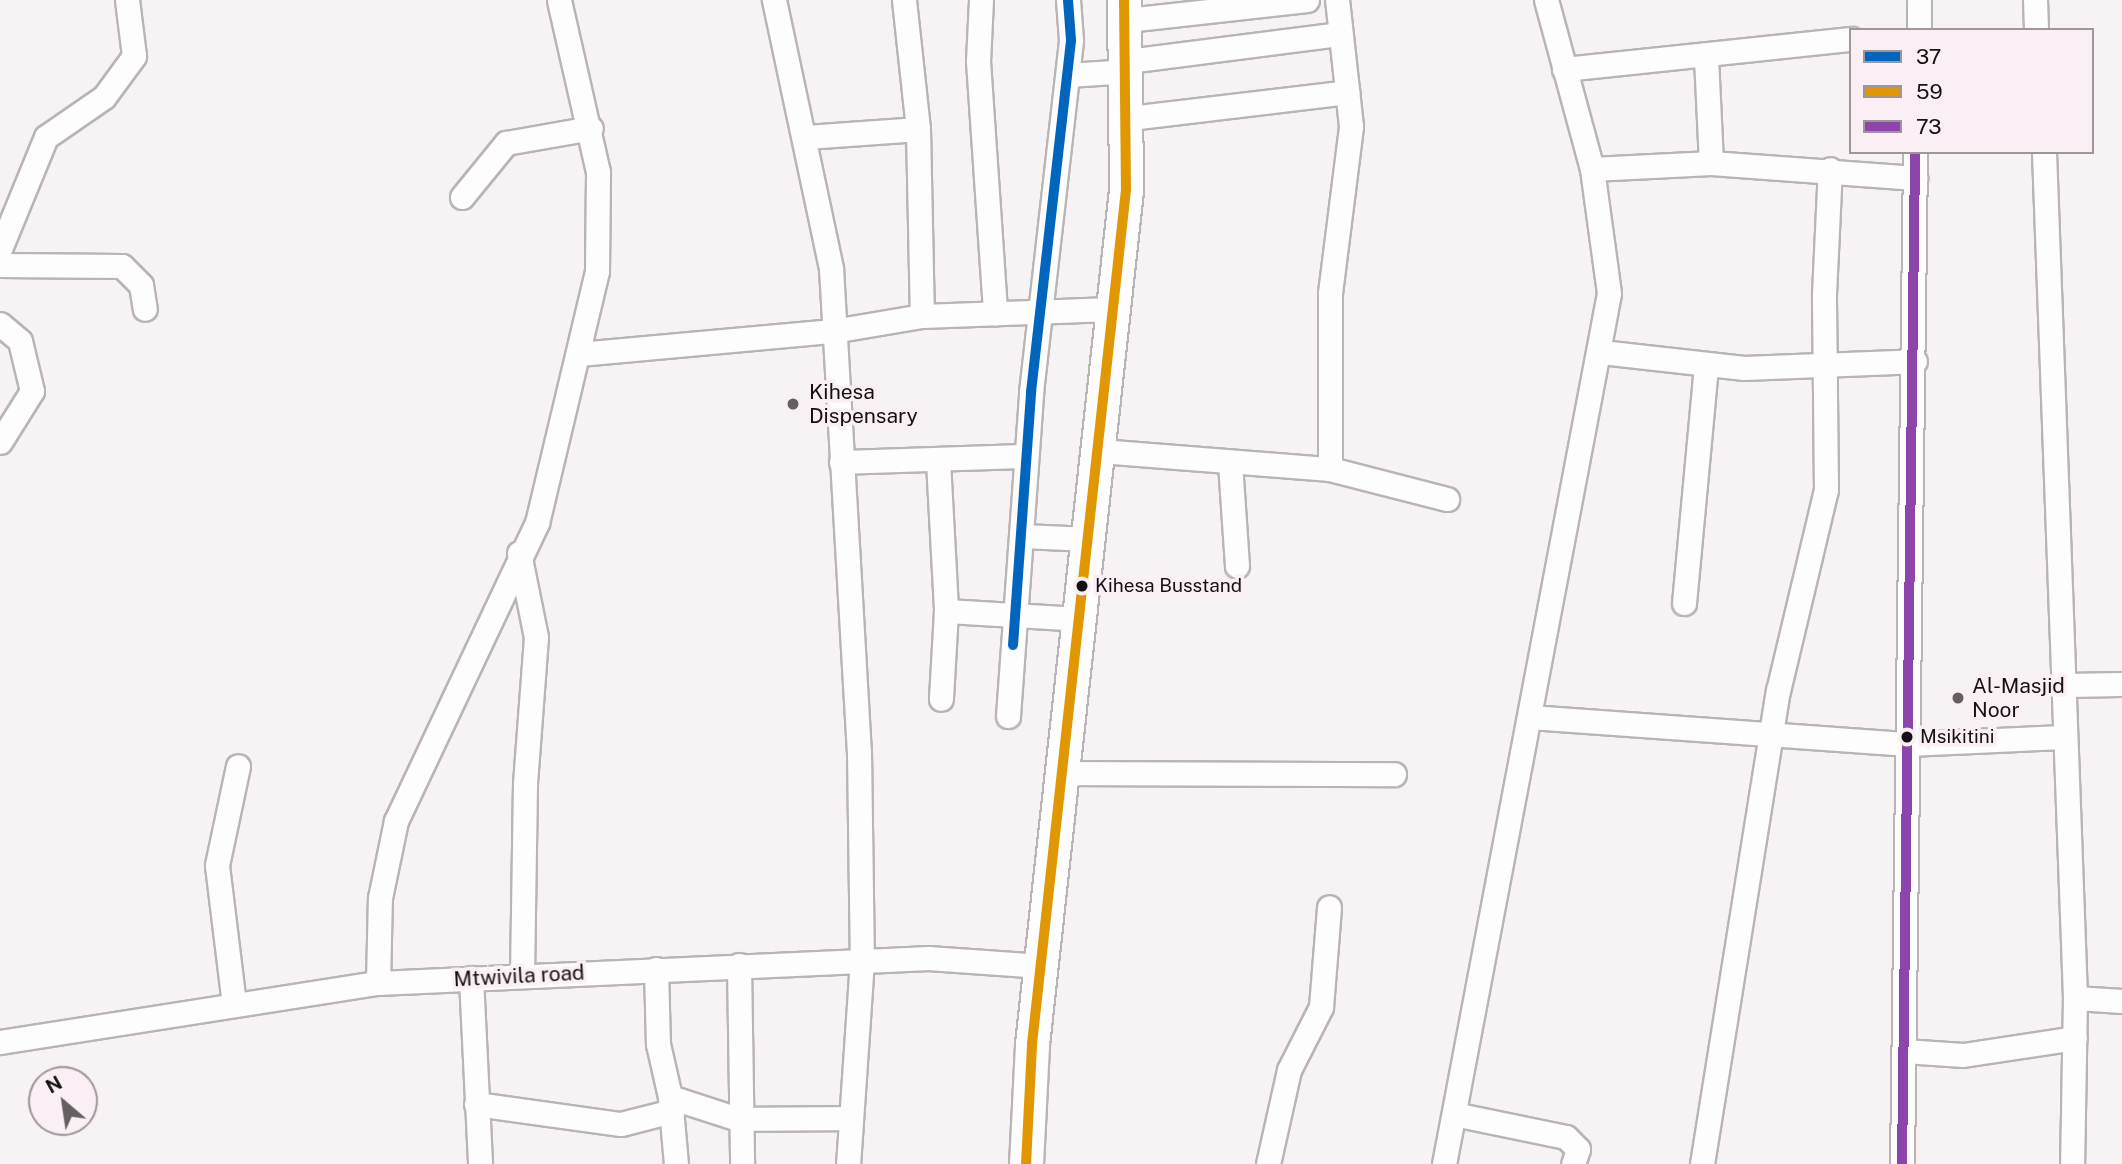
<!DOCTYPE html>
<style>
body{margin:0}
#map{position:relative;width:2122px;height:1164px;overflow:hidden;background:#f7f2f4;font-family:"Public Sans",sans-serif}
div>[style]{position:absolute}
.roads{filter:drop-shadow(2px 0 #b9b4b6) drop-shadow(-2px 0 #b9b4b6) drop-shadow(0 2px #b9b4b6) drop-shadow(0 -2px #b9b4b6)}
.minor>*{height:23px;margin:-11.5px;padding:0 11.5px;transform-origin:11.5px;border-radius:11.5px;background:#fefdfd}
.highway>*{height:33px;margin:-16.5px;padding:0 16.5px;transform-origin:16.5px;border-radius:16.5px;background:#fefdfd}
.bus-1>*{height:10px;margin:-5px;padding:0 5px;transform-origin:5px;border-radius:5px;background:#0065bd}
.bus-2>*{height:10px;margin:-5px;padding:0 5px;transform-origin:5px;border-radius:5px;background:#e09702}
.bus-3>*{height:10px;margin:-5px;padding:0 5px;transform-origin:5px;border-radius:5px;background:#8e44ad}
.dots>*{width:19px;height:19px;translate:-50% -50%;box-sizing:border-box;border:4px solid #faeff4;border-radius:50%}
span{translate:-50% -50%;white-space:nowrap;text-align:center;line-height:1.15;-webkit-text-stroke:7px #faeff4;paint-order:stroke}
.bus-label{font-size:19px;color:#151112}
.left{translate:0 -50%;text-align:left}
.poi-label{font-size:21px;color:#151112}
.street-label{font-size:21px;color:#151112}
.legend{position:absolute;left:1849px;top:28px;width:245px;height:126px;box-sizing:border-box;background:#faeff4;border:2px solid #9e969a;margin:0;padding:9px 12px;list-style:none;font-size:21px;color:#151112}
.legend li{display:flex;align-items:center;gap:14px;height:35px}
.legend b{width:35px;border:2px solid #9e969a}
.north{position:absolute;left:28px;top:1066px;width:70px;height:70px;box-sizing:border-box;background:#faeff4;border:2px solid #9e969a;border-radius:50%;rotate:331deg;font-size:19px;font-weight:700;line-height:28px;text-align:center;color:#151112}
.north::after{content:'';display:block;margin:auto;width:24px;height:32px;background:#646061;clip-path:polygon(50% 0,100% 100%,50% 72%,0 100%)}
</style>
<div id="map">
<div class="roads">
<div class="minor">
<div style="left:774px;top:0;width:274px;rotate:78deg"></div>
<div style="left:831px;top:268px;width:485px;rotate:86.7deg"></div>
<div style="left:859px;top:752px;width:208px;rotate:89.2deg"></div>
<div style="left:862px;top:960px;width:204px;rotate:93.9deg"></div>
<div style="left:904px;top:0;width:130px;rotate:83.8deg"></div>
<div style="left:918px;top:129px;width:187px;rotate:88.8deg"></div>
<div style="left:981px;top:0;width:61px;rotate:92.8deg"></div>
<div style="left:978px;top:61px;width:253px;rotate:86.1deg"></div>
<div style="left:2035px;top:0;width:30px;rotate:88deg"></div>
<div style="left:1127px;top:20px;width:181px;rotate:-6.3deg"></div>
<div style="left:1919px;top:30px;width:30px;rotate:-90deg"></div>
<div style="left:1706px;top:57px;width:106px;rotate:87.3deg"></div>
<div style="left:1128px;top:61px;width:212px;rotate:-7.3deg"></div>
<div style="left:1564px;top:69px;width:289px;rotate:-6deg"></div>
<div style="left:1068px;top:75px;width:61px;rotate:-3.8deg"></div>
<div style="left:1130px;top:118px;width:219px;rotate:-6.8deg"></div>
<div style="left:807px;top:137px;width:111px;rotate:-4.1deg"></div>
<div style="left:2044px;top:152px;width:847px;rotate:87.9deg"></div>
<div style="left:2075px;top:998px;width:166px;rotate:91deg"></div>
<div style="left:1592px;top:169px;width:119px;rotate:-2.9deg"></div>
<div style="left:1711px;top:163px;width:205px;rotate:4.2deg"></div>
<div style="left:462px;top:197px;width:70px;rotate:-50.8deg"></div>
<div style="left:506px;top:143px;width:86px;rotate:-10deg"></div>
<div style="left:0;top:249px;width:121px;rotate:-67.7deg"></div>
<div style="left:46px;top:137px;width:70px;rotate:-34.6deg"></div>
<div style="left:104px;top:97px;width:51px;rotate:-53.8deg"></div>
<div style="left:134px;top:56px;width:56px;rotate:-97.1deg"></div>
<div style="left:0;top:265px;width:122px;rotate:0.5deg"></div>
<div style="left:122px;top:266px;width:27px;rotate:45deg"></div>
<div style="left:141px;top:285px;width:24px;rotate:81deg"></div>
<div style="left:0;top:324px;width:26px;rotate:40deg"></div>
<div style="left:20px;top:341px;width:51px;rotate:76.5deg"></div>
<div style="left:32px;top:391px;width:60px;rotate:122.1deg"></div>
<div style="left:1601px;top:352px;width:144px;rotate:6.4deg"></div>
<div style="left:1744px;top:368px;width:171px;rotate:-2.3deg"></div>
<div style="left:579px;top:354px;width:255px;rotate:-5.2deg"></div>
<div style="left:833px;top:331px;width:90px;rotate:-9.6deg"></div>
<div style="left:922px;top:316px;width:191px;rotate:-2.1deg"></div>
<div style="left:1100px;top:451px;width:231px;rotate:4.5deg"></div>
<div style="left:1330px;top:469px;width:121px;rotate:14.4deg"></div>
<div style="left:938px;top:461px;width:150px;rotate:86.9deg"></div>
<div style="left:946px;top:611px;width:88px;rotate:93.3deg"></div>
<div style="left:841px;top:462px;width:185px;rotate:-1.9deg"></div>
<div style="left:1230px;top:463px;width:103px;rotate:86.1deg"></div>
<div style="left:1330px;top:469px;width:176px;rotate:-90deg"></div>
<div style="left:1330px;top:293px;width:168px;rotate:-82.8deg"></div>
<div style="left:1351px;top:126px;width:127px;rotate:-96.3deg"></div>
<div style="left:1022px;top:536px;width:68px;rotate:2.5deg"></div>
<div style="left:519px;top:553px;width:86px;rotate:78.6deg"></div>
<div style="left:536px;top:637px;width:147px;rotate:94.3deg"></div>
<div style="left:525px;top:784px;width:192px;rotate:90.9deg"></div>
<div style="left:1684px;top:603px;width:240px;rotate:-84.7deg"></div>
<div style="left:946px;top:611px;width:134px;rotate:3.4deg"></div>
<div style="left:2065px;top:685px;width:57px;rotate:-1deg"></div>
<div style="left:1008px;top:716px;width:325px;rotate:-85.9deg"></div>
<div style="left:1031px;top:392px;width:354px;rotate:-83.5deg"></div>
<div style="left:1071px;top:40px;width:40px;rotate:-94.3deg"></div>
<div style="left:1530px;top:717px;width:379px;rotate:4.1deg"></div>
<div style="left:1908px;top:744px;width:156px;rotate:-2.6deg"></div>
<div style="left:1066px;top:773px;width:328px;rotate:0.2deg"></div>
<div style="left:739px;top:965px;width:199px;rotate:89.1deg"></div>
<div style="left:656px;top:969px;width:75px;rotate:88.5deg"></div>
<div style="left:658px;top:1044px;width:54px;rotate:77.2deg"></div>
<div style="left:670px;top:1097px;width:71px;rotate:17.9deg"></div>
<div style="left:738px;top:1119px;width:109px;rotate:-0.5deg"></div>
<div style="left:471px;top:978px;width:186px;rotate:87.2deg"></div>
<div style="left:378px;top:983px;width:85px;rotate:-88.7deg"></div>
<div style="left:380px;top:898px;width:79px;rotate:-78.3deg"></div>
<div style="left:396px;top:821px;width:330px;rotate:-64.7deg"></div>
<div style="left:537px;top:523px;width:259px;rotate:-76.6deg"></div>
<div style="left:597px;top:271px;width:99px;rotate:-89.4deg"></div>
<div style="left:598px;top:172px;width:176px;rotate:-102.8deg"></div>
<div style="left:2075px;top:998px;width:47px;rotate:3.7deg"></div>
<div style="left:234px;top:1004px;width:140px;rotate:-97deg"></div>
<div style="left:217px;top:865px;width:101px;rotate:-78deg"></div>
<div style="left:0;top:1042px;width:383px;rotate:-8.9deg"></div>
<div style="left:378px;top:983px;width:551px;rotate:-2.6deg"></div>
<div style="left:928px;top:958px;width:114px;rotate:4deg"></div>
<div style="left:1904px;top:1051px;width:59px;rotate:3.9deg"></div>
<div style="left:1963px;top:1055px;width:113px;rotate:-8.6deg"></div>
<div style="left:670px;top:1097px;width:67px;rotate:84.9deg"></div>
<div style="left:476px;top:1104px;width:146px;rotate:7.9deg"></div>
<div style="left:621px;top:1124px;width:53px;rotate:-14.3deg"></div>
<div style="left:1454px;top:1114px;width:114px;rotate:11.6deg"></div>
<div style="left:1566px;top:1137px;width:17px;rotate:45deg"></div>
<div style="left:1578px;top:1149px;width:16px;rotate:108deg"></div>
<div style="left:1268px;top:1164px;width:96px;rotate:-77.4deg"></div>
<div style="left:1289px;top:1070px;width:71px;rotate:-63.1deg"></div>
<div style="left:1321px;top:1007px;width:100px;rotate:-85.4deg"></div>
<div style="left:1444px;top:1164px;width:886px;rotate:-79.27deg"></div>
<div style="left:1609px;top:293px;width:125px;rotate:-97.8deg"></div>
<div style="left:1592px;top:169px;width:175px;rotate:-105.2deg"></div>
<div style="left:1702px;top:1164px;width:479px;rotate:-80.9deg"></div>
<div style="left:1778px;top:691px;width:207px;rotate:-76.6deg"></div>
<div style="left:1826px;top:490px;width:196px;rotate:-90.6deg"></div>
<div style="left:1824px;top:294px;width:125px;rotate:-87.3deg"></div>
<div style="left:1902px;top:1164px;width:1012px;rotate:-89.26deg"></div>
</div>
<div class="highway">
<div style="left:1026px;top:1164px;width:120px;rotate:-87.1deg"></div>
<div style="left:1032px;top:1044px;width:859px;rotate:-83.72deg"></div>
<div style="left:1126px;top:190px;width:190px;rotate:-90.6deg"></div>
</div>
</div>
<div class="bus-1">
<div style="left:1013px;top:645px;width:254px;rotate:-85.9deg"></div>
<div style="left:1031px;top:392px;width:354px;rotate:-83.5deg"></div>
<div style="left:1071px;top:40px;width:40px;rotate:-94.3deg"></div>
</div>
<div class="bus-2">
<div style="left:1026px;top:1164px;width:120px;rotate:-87.1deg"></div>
<div style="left:1032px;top:1044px;width:859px;rotate:-83.72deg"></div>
<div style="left:1126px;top:190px;width:190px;rotate:-90.6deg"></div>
</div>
<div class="bus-3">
<div style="left:1902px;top:1164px;width:1012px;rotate:-89.26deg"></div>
</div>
<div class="dots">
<div style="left:793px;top:404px;background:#646061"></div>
<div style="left:1082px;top:586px;background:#151112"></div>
<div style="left:1958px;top:698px;background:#646061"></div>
<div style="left:1907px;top:737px;background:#151112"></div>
</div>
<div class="bus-label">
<span class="left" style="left:1095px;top:586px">Kihesa Busstand</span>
<span class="left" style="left:1920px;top:737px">Msikitini</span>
</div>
<div class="poi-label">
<span class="left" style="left:809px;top:404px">Kihesa<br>Dispensary</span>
<span class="left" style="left:1972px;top:698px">Al-Masjid<br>Noor</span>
</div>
<div class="street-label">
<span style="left:519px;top:976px;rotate:-3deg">Mtwivila road</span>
</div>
<ul class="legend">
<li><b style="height:9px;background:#0065bd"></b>37</li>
<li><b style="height:9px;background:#e09702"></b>59</li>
<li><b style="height:9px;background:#8e44ad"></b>73</li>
</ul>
<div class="north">N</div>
</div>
